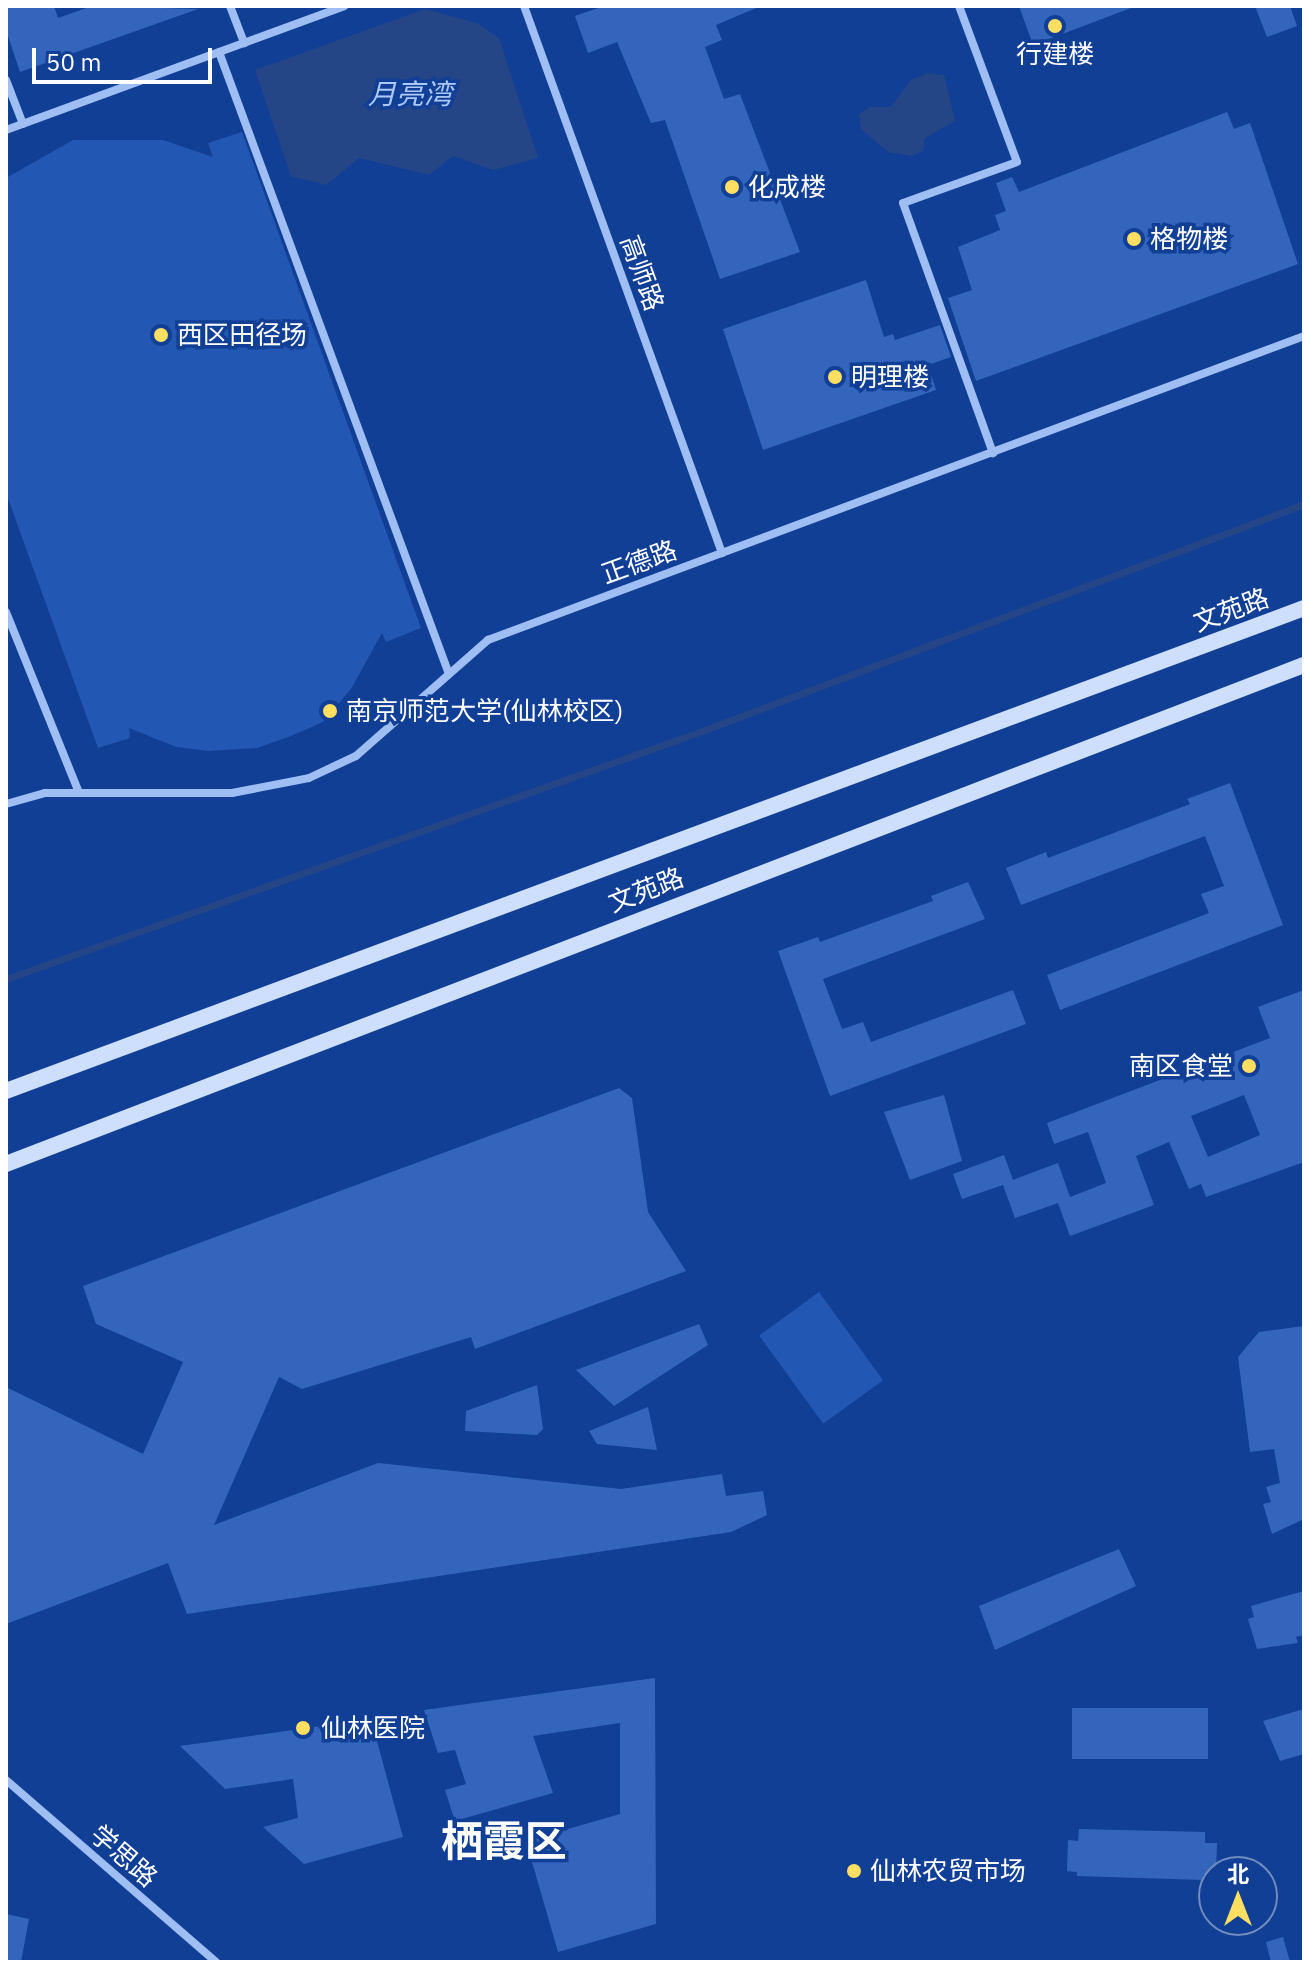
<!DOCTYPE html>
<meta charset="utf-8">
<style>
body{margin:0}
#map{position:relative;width:1310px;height:1968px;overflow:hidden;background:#103f95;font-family:"IBM Plex Sans","Noto Sans SC",sans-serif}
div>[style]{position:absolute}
.green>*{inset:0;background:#2257b4;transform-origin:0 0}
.water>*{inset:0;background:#244687}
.stream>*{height:7px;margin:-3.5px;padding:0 3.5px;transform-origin:3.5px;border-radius:3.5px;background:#244687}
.building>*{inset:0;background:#3465bc;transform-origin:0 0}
.street>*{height:8px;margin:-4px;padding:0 4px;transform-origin:4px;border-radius:4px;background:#9ebef4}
.secondary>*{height:16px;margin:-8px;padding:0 8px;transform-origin:8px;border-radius:8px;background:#cedefd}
.dots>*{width:22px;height:22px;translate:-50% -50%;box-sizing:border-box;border:4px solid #103f95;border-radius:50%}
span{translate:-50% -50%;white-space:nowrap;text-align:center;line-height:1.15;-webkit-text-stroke:7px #103f95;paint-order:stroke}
.poi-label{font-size:26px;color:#fff}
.left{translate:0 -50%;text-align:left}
.right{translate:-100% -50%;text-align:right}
.street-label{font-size:26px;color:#fff}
.water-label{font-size:28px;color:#abc8fa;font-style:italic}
.town-label{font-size:42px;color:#fff;font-weight:700}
.frame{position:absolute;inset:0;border:8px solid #fff;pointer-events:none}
.north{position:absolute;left:1198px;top:1856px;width:80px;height:80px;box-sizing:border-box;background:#103f95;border:2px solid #708cbf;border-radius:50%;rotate:0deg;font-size:22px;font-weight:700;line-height:32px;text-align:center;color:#fff}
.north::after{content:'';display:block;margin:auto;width:28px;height:36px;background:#ffdf61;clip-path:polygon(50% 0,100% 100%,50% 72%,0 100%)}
.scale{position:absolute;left:32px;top:48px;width:180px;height:36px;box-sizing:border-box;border:4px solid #fff;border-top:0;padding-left:10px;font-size:24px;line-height:28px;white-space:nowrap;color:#fff;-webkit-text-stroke:6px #103f95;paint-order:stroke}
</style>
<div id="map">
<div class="green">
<div style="clip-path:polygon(242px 132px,421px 628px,386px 642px,382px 633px,351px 689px,323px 722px,291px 736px,257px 748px,209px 751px,176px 747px,129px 728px,130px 738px,98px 748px,6px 493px,6px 178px,73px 140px,163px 140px,213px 157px,208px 143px)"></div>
<div style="left:819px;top:1292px;width:109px;height:74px;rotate:54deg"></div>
</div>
<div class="water">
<div style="clip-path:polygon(425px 9px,477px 23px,499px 38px,538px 158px,493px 170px,453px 156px,429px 175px,359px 158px,326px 185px,291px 176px,255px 70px)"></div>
<div style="clip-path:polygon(928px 73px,944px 75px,955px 121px,925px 138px,923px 151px,912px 156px,888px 152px,861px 129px,859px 114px,870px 107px,891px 107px,911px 80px)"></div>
</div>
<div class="stream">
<div style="left:6px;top:979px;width:739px;rotate:-19.61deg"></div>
<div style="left:702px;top:731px;width:643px;rotate:-20.66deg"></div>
</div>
<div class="building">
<div style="clip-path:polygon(6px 6px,54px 6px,58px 18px,92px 6px,198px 9px,20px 72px,6px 30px)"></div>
<div style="clip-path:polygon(604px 6px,761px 6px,716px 25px,722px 40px,705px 47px,724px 99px,740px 94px,800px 252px,720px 279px,665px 120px,651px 123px,617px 42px,588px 53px,575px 16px)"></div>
<div style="clip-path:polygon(1019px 6px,1131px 6px,1131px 8px,1033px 45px)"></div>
<div style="clip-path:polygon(1255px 6px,1290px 6px,1297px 26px,1267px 37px)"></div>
<div style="clip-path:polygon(1227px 112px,1234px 129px,1250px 123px,1298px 264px,976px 381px,948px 298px,972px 290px,958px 247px,1000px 230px,995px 215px,1006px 211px,996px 183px,1012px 177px,1019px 192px)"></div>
<div style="clip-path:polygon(866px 280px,884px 337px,893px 334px,895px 340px,940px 325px,951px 357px,928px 365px,936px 390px,763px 450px,723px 329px)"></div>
<div style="clip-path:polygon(1230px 783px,1283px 925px,1060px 1010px,1047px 975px,1209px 913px,1201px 894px,1224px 886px,1205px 836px,1021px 905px,1006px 868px,1046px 852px,1048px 858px,1190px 804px,1187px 799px)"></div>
<div style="clip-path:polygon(968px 882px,985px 919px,823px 979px,842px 1029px,863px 1022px,871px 1042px,1013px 990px,1026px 1024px,830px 1096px,778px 951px,818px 937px,820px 942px,933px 901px,931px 896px)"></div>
<div style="clip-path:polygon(evenodd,1304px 990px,1304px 1162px,1206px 1197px,1201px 1184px,1189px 1189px,1169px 1142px,1136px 1156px,1154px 1205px,1070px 1236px,1058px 1203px,1015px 1218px,1003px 1185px,962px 1199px,953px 1174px,1004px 1155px,1013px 1180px,1058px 1163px,1070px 1197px,1106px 1183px,1088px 1132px,1054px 1144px,1047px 1123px,1270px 1038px,1258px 1007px,1304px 990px,1244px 1095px,1260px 1135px,1208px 1157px,1191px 1116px,1244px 1095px)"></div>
<div style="clip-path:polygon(619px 1088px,632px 1098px,648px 1212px,686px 1271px,475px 1349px,471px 1337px,302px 1389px,279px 1377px,214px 1525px,378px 1463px,621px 1489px,722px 1474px,726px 1496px,763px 1491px,767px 1515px,731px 1532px,187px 1614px,168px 1563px,6px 1624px,6px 1387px,143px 1454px,183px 1362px,96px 1324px,83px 1286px)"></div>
<div style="clip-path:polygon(944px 1095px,962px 1161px,910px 1180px,884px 1112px)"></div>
<div style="clip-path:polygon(699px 1324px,708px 1345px,614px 1406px,576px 1370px)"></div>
<div style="clip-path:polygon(1304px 1326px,1304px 1519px,1272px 1534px,1263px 1504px,1271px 1502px,1266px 1487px,1280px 1483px,1274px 1449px,1250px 1452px,1238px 1357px,1259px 1332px)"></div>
<div style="clip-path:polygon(537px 1385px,543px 1429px,537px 1435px,465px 1431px,466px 1411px)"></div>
<div style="clip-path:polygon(648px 1407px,657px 1450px,597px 1444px,589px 1431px)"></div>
<div style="clip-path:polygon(1119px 1549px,1136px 1586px,995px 1650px,979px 1606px)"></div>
<div style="clip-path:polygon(1304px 1591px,1304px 1635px,1296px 1637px,1298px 1643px,1257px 1649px,1248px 1619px,1254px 1617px,1251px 1606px)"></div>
<div style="clip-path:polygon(655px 1678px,656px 1924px,558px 1952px,526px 1841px,620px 1814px,620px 1723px,533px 1736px,553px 1793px,455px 1821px,445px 1790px,466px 1784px,455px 1750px,438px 1753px,424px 1710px)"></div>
<div style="left:1072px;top:1708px;width:136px;height:51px"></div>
<div style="clip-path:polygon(1304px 1709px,1304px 1754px,1280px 1761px,1263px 1721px)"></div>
<div style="clip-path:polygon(371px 1719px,403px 1837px,304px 1864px,263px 1827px,298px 1818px,293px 1779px,225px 1789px,180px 1746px)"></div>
<div style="clip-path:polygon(1079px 1829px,1205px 1832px,1205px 1843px,1217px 1843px,1216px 1872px,1203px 1875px,1203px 1880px,1077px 1876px,1077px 1872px,1067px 1871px,1068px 1840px,1078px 1841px)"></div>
<div style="clip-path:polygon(6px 1914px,29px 1919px,21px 1962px,6px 1962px)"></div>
<div style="clip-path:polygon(1283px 1937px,1290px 1962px,1271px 1962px,1266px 1942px)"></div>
</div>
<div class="street">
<div style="left:230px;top:6px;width:40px;rotate:69deg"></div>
<div style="left:524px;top:6px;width:582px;rotate:70.1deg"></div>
<div style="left:959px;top:6px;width:166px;rotate:69.6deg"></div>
<div style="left:1017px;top:162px;width:121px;rotate:160.2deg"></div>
<div style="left:903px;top:203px;width:266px;rotate:70.2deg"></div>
<div style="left:219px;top:52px;width:663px;rotate:69.71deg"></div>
<div style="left:6px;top:80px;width:47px;rotate:68.9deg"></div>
<div style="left:6px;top:130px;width:360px;rotate:-20.1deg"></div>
<div style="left:6px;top:612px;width:195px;rotate:68deg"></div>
<div style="left:6px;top:804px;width:41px;rotate:-15.8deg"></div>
<div style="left:45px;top:793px;width:187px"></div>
<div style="left:232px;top:793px;width:78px;rotate:-11deg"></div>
<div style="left:309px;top:778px;width:52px;rotate:-25.1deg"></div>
<div style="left:356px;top:756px;width:176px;rotate:-41.3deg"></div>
<div style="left:488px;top:640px;width:871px;rotate:-20.43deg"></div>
<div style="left:6px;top:1780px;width:278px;rotate:40.9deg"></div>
</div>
<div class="secondary">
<div style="left:6px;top:1091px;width:1385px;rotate:-20.41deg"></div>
<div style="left:6px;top:1164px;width:1391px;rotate:-21.03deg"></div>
</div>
<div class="dots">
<div style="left:1055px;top:26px;background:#ffdf61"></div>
<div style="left:732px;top:187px;background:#ffdf61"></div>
<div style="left:1134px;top:239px;background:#ffdf61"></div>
<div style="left:161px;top:335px;background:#ffdf61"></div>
<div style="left:835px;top:377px;background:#ffdf61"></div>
<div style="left:330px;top:711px;background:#ffdf61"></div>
<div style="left:1249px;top:1066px;background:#ffdf61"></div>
<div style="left:303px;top:1728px;background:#ffdf61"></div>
<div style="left:854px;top:1871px;background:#ffdf61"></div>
</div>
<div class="poi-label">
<span style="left:1055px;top:54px">行建楼</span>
<span class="left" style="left:748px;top:187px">化成楼</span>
<span class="left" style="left:1150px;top:239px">格物楼</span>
<span class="left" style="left:177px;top:335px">西区田径场</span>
<span class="left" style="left:851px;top:377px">明理楼</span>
<span class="left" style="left:346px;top:711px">南京师范大学(仙林校区)</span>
<span class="right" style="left:1233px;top:1066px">南区食堂</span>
<span class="left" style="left:321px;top:1728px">仙林医院</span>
<span class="left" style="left:870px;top:1871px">仙林农贸市场</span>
</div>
<div class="street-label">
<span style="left:642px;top:273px;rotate:70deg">高师路</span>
<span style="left:639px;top:562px;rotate:-20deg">正德路</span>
<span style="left:1231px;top:610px;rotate:-20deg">文苑路</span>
<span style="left:646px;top:890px;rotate:-21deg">文苑路</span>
<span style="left:124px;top:1856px;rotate:41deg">学思路</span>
</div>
<div class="water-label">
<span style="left:410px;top:94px">月亮湾</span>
</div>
<div class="town-label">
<span style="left:504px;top:1841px">栖霞区</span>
</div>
<div class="frame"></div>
<div class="north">北</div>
<div class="scale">50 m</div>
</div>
